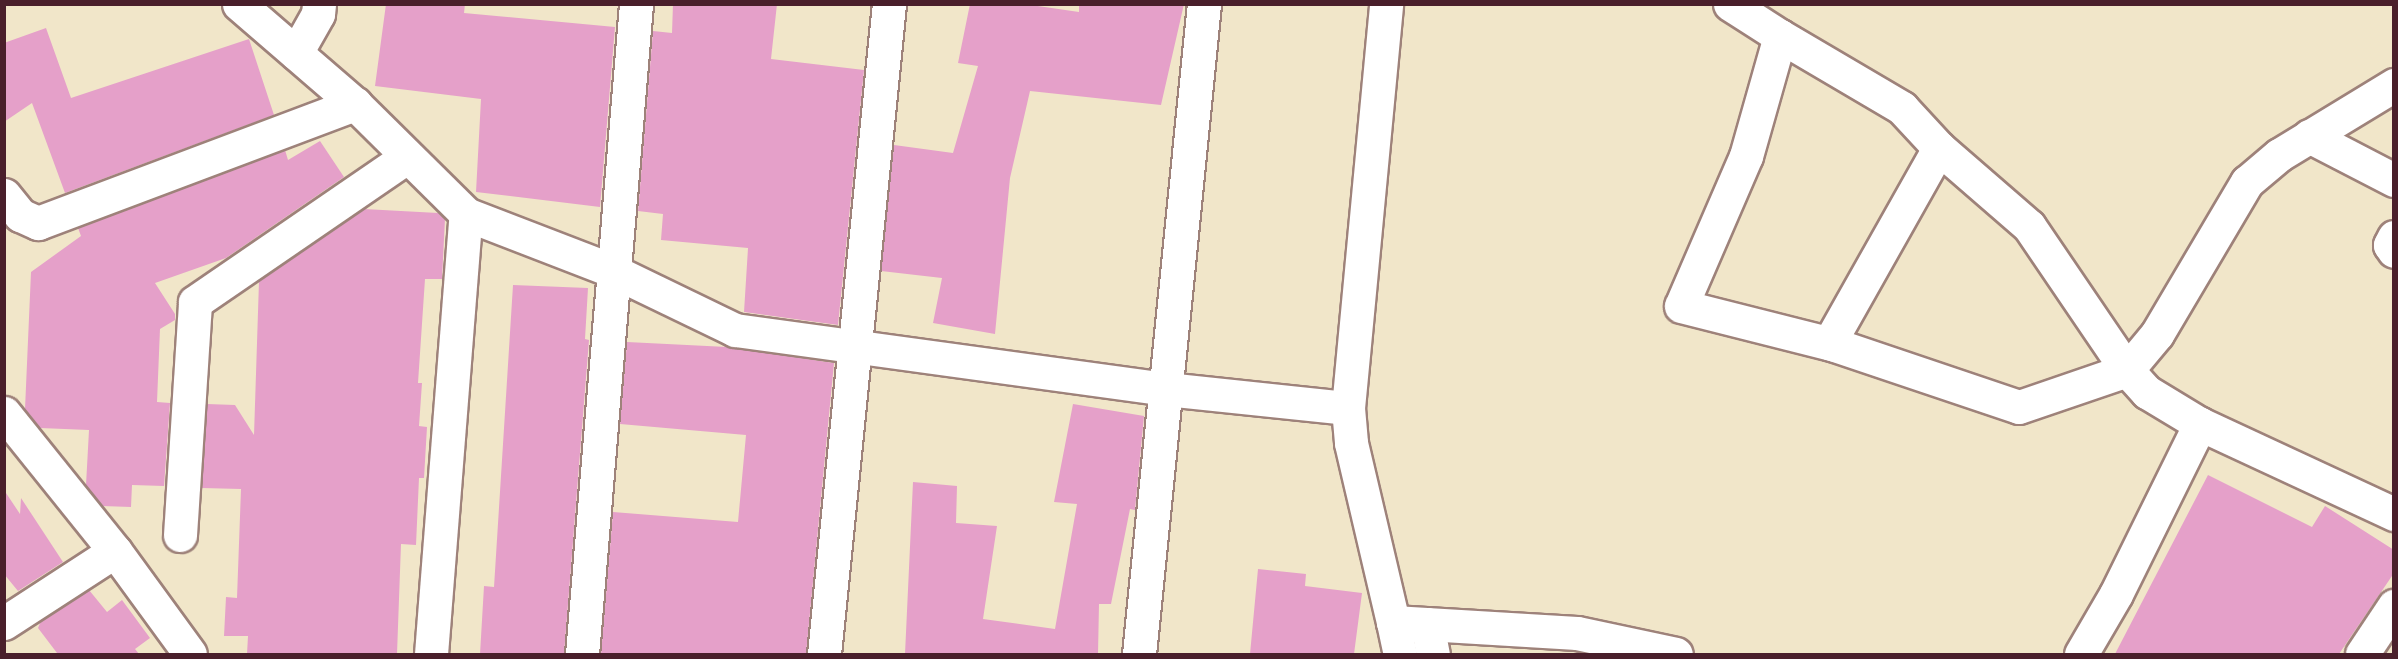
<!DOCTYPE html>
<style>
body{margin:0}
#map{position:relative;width:2398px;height:659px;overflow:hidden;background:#f1e6c9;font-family:Caveat,sans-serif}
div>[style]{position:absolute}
.building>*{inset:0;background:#e5a0c9}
.roads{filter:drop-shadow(2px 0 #9e827a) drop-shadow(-2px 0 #9e827a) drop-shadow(0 2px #9e827a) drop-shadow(0 -2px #9e827a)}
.minor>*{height:33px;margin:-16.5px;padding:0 16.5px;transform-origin:16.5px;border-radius:16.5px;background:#fff}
span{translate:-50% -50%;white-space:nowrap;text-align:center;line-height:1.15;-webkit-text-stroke:4.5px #fcf5e5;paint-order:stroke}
.frame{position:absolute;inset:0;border:6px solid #4a1f2b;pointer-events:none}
</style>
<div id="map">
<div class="building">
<div style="clip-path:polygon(386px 4px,465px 4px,464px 13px,615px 27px,600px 207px,476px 192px,481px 99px,375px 86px)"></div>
<div style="clip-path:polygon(673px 4px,777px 4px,771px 59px,864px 70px,838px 325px,744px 312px,748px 248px,661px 240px,663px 214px,638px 211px,653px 31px,672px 33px)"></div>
<div style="clip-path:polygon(970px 4px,1024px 4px,1079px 12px,1079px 4px,1184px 4px,1161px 105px,1030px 91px,1010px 178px,995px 334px,933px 323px,942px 278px,881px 271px,894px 145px,953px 153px,978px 66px,958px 63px)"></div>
<div style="clip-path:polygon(46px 28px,71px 98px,249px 39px,274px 115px,65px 193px,32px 103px,4px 122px,4px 43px)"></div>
<div style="clip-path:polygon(320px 141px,344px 177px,226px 258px,155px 283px,175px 314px,175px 320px,160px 329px,157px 402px,170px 403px,164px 486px,132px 485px,131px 507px,102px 506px,86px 485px,89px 430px,40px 428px,25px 409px,31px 272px,81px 236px,78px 228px,285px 150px,288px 160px)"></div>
<div style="clip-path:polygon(364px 209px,438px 213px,445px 219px,442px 279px,425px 279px,418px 383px,422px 383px,419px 426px,427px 427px,424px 478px,419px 478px,416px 545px,401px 544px,397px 654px,247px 654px,248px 636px,224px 636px,226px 597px,237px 598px,241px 489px,202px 488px,207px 404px,235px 405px,254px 435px,259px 281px)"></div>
<div style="clip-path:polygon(513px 285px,588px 288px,585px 339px,589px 340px,564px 654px,480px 654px,484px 586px,494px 587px)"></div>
<div style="clip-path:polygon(627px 342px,727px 347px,834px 363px,806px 654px,601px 654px,613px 512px,738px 522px,746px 435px,620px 424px)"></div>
<div style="clip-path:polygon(1073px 404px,1144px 416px,1135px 510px,1130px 509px,1111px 604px,1099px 604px,1098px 654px,905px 654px,913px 482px,957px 486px,956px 523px,997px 526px,983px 619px,1055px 629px,1077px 504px,1054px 502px)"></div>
<div style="clip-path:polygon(2208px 475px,2312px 527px,2325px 506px,2394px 550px,2394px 573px,2339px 654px,2115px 654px)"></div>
<div style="clip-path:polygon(4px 490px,20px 514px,21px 498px,63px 562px,18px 591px,4px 574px)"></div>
<div style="clip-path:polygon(1258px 569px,1306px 574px,1305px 586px,1362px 593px,1354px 654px,1250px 654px)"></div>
<div style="clip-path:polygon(89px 590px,107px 612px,122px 600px,150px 638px,135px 649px,139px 654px,54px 654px,57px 653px,38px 628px,41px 621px)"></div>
</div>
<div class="roads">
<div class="minor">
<div style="left:239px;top:4px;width:153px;rotate:40.8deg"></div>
<div style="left:355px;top:104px;width:156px;rotate:44.7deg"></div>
<div style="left:466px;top:214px;width:155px;rotate:21.1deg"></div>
<div style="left:611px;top:270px;width:138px;rotate:25.8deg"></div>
<div style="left:735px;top:330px;width:435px;rotate:7.8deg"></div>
<div style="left:1166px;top:389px;width:183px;rotate:6deg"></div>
<div style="left:1348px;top:408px;width:35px;rotate:85deg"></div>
<div style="left:1351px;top:443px;width:184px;rotate:76.8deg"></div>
<div style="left:1393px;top:622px;width:184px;rotate:3.4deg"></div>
<div style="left:1577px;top:633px;width:101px;rotate:12deg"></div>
<div style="left:1730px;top:4px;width:59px;rotate:32.6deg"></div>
<div style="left:1780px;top:36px;width:125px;rotate:105.8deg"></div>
<div style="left:1746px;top:156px;width:163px;rotate:113.4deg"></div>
<div style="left:1681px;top:306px;width:159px;rotate:14.2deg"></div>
<div style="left:1780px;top:36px;width:142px;rotate:30.5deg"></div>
<div style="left:1902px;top:108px;width:54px;rotate:47.2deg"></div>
<div style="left:1939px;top:148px;width:119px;rotate:40.9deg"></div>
<div style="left:2029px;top:226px;width:174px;rotate:55.8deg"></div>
<div style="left:2127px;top:370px;width:47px;rotate:-50.2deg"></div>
<div style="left:2157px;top:334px;width:177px;rotate:-59.4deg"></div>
<div style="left:2247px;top:182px;width:42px;rotate:-40.2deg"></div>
<div style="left:2279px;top:155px;width:135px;rotate:-31.3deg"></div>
<div style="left:296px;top:53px;width:45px;rotate:-60.6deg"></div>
<div style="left:318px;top:14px;width:10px;rotate:-84deg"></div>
<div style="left:2309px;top:136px;width:96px;rotate:27.4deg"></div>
<div style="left:1939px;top:148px;width:224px;rotate:119.4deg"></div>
<div style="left:1829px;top:343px;width:200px;rotate:18.6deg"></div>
<div style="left:2019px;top:407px;width:114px;rotate:-18.9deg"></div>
<div style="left:2127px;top:370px;width:30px;rotate:48deg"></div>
<div style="left:2147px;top:392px;width:62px;rotate:31.1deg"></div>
<div style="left:4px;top:195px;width:26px;rotate:51deg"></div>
<div style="left:20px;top:215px;width:20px;rotate:24deg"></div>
<div style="left:38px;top:223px;width:339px;rotate:-20.6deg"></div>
<div style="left:2394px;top:237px;width:9px;rotate:117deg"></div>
<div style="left:2390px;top:245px;width:7px;rotate:56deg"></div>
<div style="left:1348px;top:408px;width:406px;rotate:-84.6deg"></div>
<div style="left:4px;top:413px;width:177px;rotate:51.2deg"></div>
<div style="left:115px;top:551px;width:127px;rotate:53.9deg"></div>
<div style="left:180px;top:535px;width:233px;rotate:-86.3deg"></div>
<div style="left:195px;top:302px;width:257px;rotate:-34.4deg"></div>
<div style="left:1393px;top:622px;width:33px;rotate:78deg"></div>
<div style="left:4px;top:623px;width:132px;rotate:-33deg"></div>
<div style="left:1427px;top:624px;width:31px;rotate:79deg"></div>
<div style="left:431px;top:654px;width:441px;rotate:-85.5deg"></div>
<div style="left:582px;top:654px;width:652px;rotate:-85.25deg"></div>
<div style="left:824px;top:654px;width:653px;rotate:-84.29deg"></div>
<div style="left:1139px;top:654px;width:653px;rotate:-84.29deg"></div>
<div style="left:2081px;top:654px;width:69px;rotate:-59.7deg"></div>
<div style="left:2116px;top:594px;width:190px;rotate:-63.7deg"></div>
<div style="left:2200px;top:424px;width:214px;rotate:24.9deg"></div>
<div style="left:2362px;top:654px;width:58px;rotate:-56.3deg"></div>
</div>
</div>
<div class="frame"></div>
</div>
